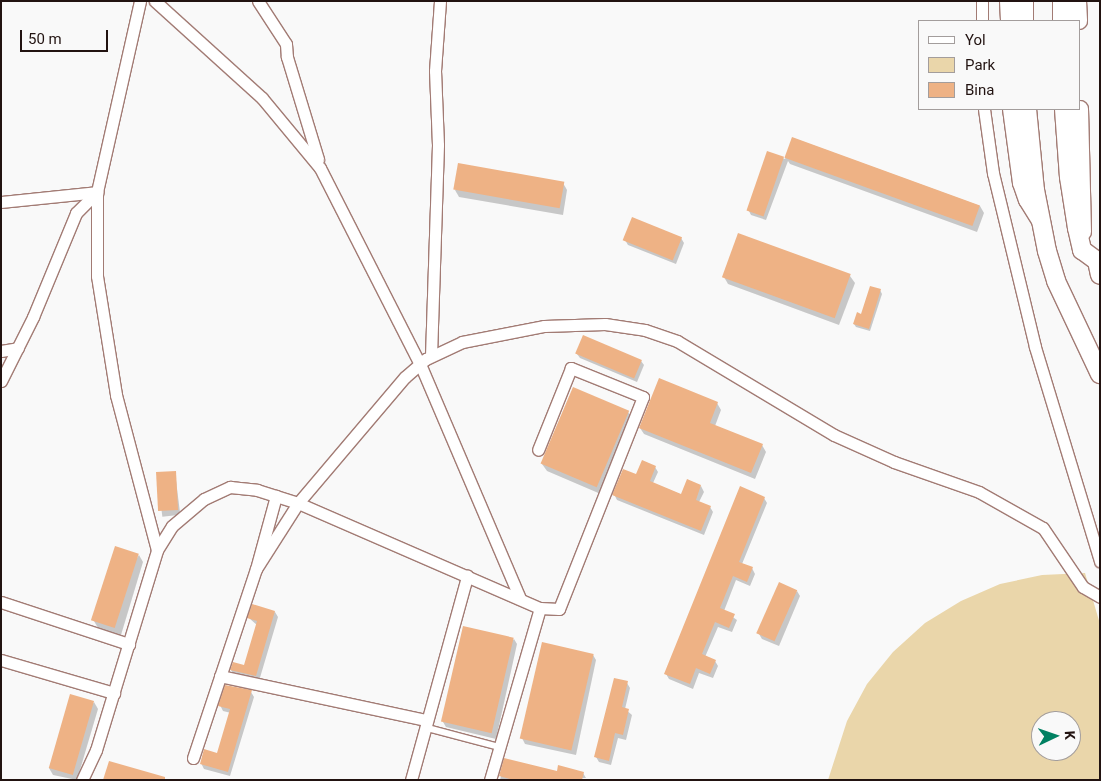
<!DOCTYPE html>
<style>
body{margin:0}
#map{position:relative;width:1101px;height:781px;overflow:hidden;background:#f9f9f9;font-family:Roboto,sans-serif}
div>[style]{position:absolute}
.green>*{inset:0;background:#ead6aa}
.shadow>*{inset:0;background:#0003;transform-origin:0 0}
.building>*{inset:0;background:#eeb285;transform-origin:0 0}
.roads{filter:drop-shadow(1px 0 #a27b74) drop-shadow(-1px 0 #a27b74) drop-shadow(0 1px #a27b74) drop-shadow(0 -1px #a27b74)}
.lane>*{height:5.5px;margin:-2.75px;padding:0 2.75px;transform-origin:2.75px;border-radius:2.75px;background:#fff}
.street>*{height:11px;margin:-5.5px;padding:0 5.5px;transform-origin:5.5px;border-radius:5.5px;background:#fff}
.secondary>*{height:16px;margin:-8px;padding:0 8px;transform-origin:8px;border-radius:8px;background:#fff}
.primary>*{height:18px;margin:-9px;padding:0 9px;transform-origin:9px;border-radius:9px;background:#fff}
span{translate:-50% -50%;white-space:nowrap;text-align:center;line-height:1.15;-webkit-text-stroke:5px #f9f9f9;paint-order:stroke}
.frame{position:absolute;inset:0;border:2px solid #221311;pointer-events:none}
.legend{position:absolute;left:918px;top:20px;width:162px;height:90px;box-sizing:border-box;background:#f9f9f9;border:1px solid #a39d9c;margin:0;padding:6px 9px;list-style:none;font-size:15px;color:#221311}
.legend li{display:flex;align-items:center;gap:10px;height:25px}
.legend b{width:25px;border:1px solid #a39d9c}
.north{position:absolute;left:1031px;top:711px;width:50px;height:50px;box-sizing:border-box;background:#f9f9f9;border:1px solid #a39d9c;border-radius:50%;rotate:87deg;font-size:14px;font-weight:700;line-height:20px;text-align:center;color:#221311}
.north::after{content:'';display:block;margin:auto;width:18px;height:22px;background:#018162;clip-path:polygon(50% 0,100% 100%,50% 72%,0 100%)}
.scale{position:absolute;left:20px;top:30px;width:88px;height:22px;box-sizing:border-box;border:2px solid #221311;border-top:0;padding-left:6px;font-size:15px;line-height:18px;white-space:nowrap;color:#221311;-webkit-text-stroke:4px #f9f9f9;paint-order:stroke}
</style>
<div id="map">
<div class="green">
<div style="clip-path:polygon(evenodd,1085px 573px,1100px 624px,1100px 780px,828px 780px,847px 721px,867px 684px,893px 652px,925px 623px,961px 601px,1000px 584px,1042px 575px,1085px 573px,1041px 721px,1071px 721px,1071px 751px,1041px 751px,1041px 721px)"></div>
</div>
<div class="shadow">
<div style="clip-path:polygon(793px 138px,980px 206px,984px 213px,977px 232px,790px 164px,788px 161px,766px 220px,751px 215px,748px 209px,768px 153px,785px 159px)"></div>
<div style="clip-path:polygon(563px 183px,567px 190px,563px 215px,459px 197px,455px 190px)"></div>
<div style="clip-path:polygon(681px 238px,684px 243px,676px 264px,628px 245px,625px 240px)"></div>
<div style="clip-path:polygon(850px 276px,855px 283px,839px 325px,728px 284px,724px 277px)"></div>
<div style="clip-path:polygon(880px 290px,882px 294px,870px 331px,856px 327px,854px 324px)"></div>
<div style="clip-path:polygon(577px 354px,641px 361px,644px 365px,637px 382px,580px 358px)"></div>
<div style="clip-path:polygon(717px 403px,721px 410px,715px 426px,762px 445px,766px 452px,755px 479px,644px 434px,640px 428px)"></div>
<div style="clip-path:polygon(628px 412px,633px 419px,603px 495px,547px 471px,542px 464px)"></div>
<div style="clip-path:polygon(655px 467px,658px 472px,653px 483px,682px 495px,701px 486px,704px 492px,699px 502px,710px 507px,713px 512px,704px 535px,617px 500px,614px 494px,636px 476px)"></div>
<div style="left:175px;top:472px;width:43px;height:18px;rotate:83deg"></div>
<div style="clip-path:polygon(764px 498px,767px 503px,742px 564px,752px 568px,755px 574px,750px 586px,736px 580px,724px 611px,737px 620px,732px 632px,718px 627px,705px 657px,715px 661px,718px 666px,713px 678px,699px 673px,693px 689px,669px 679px,666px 674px)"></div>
<div style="clip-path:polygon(139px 555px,143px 562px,121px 635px,98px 628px,94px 621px)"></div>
<div style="clip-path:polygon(797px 591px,800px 596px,779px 646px,762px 639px,759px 634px)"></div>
<div style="clip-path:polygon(275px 612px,278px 617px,259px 681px,234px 676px,231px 670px,234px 663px,245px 667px,257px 625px,249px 618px)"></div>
<div style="clip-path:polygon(514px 639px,517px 644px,496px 739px,446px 727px,443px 722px)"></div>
<div style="clip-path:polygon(593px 655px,596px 660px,576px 755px,525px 744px,522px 738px)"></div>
<div style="clip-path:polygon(627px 683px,630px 688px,625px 709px,632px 715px,626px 740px,618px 738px,611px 765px,599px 762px,596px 757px)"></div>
<div style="clip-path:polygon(251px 692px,254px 697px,230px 776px,204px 769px,201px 763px,218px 755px,231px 713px,223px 711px,220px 705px)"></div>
<div style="clip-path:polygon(94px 702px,98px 709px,77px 780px,53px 775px,49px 768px)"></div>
<div style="clip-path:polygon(505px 760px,558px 773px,583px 773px,586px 778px,500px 780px)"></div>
</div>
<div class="building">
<div style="left:792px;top:137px;width:200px;height:22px;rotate:20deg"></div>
<div style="left:767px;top:151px;width:18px;height:63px;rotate:19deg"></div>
<div style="left:458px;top:163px;width:108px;height:27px;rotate:10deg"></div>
<div style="left:632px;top:217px;width:54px;height:25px;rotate:22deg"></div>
<div style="left:738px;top:233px;width:120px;height:47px;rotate:20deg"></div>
<div style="clip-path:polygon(870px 286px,881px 289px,869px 329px,853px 324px,857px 312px,861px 314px)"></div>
<div style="left:583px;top:335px;width:64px;height:20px;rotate:23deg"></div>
<div style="clip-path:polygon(659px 378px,718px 402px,710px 423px,763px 444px,751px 473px,639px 428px)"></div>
<div style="left:573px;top:387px;width:61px;height:83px;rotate:23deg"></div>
<div style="clip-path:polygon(642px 460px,656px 466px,650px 481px,681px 494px,687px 479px,701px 485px,696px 500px,711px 506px,701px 531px,612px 495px,623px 469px,636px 474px)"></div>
<div style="left:176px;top:471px;width:39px;height:20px;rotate:87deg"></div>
<div style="clip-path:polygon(740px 486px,765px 497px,739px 562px,753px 567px,747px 582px,733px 576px,720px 608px,735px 614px,729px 628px,715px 622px,702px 654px,716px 660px,710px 674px,696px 668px,690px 684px,664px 674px)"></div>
<div style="left:115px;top:546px;width:25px;height:78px;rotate:18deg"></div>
<div style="left:779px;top:582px;width:20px;height:56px;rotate:24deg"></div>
<div style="clip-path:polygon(252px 604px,275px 611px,256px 676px,230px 670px,233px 662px,244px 665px,257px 621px,247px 618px)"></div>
<div style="left:463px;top:626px;width:52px;height:98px;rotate:13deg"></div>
<div style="left:542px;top:642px;width:53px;height:99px;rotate:13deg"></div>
<div style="clip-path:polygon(614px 678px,628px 681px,622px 707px,629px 709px,623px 735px,615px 733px,609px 761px,594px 757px)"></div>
<div style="clip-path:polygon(225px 685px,252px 690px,228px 772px,200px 764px,204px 749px,217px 753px,230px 709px,218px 706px)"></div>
<div style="left:70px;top:694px;width:25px;height:77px;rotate:16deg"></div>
<div style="clip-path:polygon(504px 758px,557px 771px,558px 765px,584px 772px,582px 780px,514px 780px,499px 776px)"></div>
<div style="clip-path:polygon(109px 761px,165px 777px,165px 780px,103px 780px)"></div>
</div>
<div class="roads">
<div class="lane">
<div style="left:424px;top:727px;width:78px;rotate:14.9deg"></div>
</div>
<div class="street">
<div style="left:140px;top:1px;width:196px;rotate:102.7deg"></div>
<div style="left:97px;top:192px;width:84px;rotate:90deg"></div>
<div style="left:97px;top:276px;width:121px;rotate:80.9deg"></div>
<div style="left:116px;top:395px;width:160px;rotate:75.2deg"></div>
<div style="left:155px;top:1px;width:144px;rotate:42.2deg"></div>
<div style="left:262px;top:98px;width:91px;rotate:50.4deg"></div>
<div style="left:320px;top:168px;width:220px;rotate:63deg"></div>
<div style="left:420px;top:364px;width:255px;rotate:66.9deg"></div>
<div style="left:258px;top:1px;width:51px;rotate:56.9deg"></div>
<div style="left:286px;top:44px;width:13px;rotate:86deg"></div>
<div style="left:287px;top:57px;width:107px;rotate:73.1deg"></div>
<div style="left:982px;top:1px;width:20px;rotate:90deg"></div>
<div style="left:984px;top:109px;width:65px;rotate:82deg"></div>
<div style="left:993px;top:173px;width:179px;rotate:76.4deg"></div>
<div style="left:1035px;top:347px;width:224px;rotate:73.1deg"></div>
<div style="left:1px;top:202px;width:97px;rotate:-5.9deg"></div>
<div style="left:1px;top:351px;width:17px;rotate:-10deg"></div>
<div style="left:431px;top:356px;width:211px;rotate:-88.1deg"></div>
<div style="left:438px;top:145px;width:74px;rotate:-92.3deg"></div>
<div style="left:435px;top:71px;width:70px;rotate:-85.9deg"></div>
<div style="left:1px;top:381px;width:72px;rotate:-63.4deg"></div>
<div style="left:33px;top:317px;width:113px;rotate:-67.5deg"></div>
<div style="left:76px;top:213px;width:30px;rotate:-45deg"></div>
<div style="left:256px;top:569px;width:78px;rotate:-57.5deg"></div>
<div style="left:298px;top:503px;width:165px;rotate:-49.7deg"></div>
<div style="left:405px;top:377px;width:28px;rotate:-41deg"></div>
<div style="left:426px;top:359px;width:40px;rotate:-25deg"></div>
<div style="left:462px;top:342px;width:84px;rotate:-11deg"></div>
<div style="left:544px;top:326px;width:61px;rotate:-1.9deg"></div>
<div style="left:605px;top:324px;width:40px;rotate:8.5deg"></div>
<div style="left:645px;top:330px;width:34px;rotate:19deg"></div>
<div style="left:677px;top:341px;width:183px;rotate:30.9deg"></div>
<div style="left:834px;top:435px;width:66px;rotate:24.2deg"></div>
<div style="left:894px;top:462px;width:90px;rotate:19.4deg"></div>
<div style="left:979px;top:492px;width:73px;rotate:29.4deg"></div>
<div style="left:1043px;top:528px;width:71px;rotate:55.9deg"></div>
<div style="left:1083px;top:587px;width:20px;rotate:30deg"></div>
<div style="left:1px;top:602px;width:135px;rotate:18.2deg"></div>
<div style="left:1px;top:660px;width:118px;rotate:16.3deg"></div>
<div style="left:220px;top:676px;width:211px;rotate:12.1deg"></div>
<div style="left:193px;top:758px;width:199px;rotate:-71.6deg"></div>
<div style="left:256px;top:569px;width:76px;rotate:-74.7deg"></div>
<div style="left:82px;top:780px;width:33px;rotate:-65deg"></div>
<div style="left:96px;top:750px;width:209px;rotate:-73deg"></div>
<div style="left:157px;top:550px;width:28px;rotate:-58deg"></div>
<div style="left:172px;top:526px;width:42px;rotate:-40.2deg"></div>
<div style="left:204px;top:499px;width:29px;rotate:-25deg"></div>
<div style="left:230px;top:487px;width:27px;rotate:6deg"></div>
<div style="left:257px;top:490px;width:43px;rotate:17.6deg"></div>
<div style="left:298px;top:503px;width:264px;rotate:23.5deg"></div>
<div style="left:540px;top:608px;width:19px;rotate:3deg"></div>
<div style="left:559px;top:609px;width:228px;rotate:-68.4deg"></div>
<div style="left:643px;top:397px;width:78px;rotate:-158.1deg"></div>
<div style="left:571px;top:368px;width:88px;rotate:111.9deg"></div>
<div style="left:411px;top:780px;width:212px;rotate:-74.6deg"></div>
<div style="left:490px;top:780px;width:179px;rotate:-73.8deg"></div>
</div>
<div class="secondary">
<div style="left:1008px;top:1px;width:20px;rotate:87deg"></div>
<div style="left:1078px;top:1px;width:20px;rotate:87deg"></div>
<div style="left:1011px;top:109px;width:75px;rotate:82.3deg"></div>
<div style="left:1021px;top:183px;width:18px;rotate:71deg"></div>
<div style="left:1027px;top:200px;width:25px;rotate:58deg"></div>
<div style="left:1080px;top:109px;width:123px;rotate:88.6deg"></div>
</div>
<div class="primary">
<div style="left:1024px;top:1px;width:20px;rotate:90deg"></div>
<div style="left:1062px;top:1px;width:20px;rotate:90deg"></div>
<div style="left:1027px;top:109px;width:81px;rotate:84.4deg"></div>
<div style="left:1035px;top:190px;width:62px;rotate:78.9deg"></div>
<div style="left:1047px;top:251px;width:31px;rotate:73deg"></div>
<div style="left:1056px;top:281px;width:103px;rotate:64.7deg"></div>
<div style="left:1064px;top:109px;width:68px;rotate:85.8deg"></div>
<div style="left:1069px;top:177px;width:52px;rotate:81.1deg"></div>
<div style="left:1077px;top:228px;width:23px;rotate:77deg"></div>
<div style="left:1082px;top:250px;width:19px;rotate:36deg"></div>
<div style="left:1097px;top:261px;width:14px;rotate:78deg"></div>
</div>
</div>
<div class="frame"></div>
<ul class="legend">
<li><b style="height:6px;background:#fff"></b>Yol</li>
<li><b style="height:14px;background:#ead6aa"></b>Park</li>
<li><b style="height:14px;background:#eeb285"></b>Bina</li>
</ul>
<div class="north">K</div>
<div class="scale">50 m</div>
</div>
